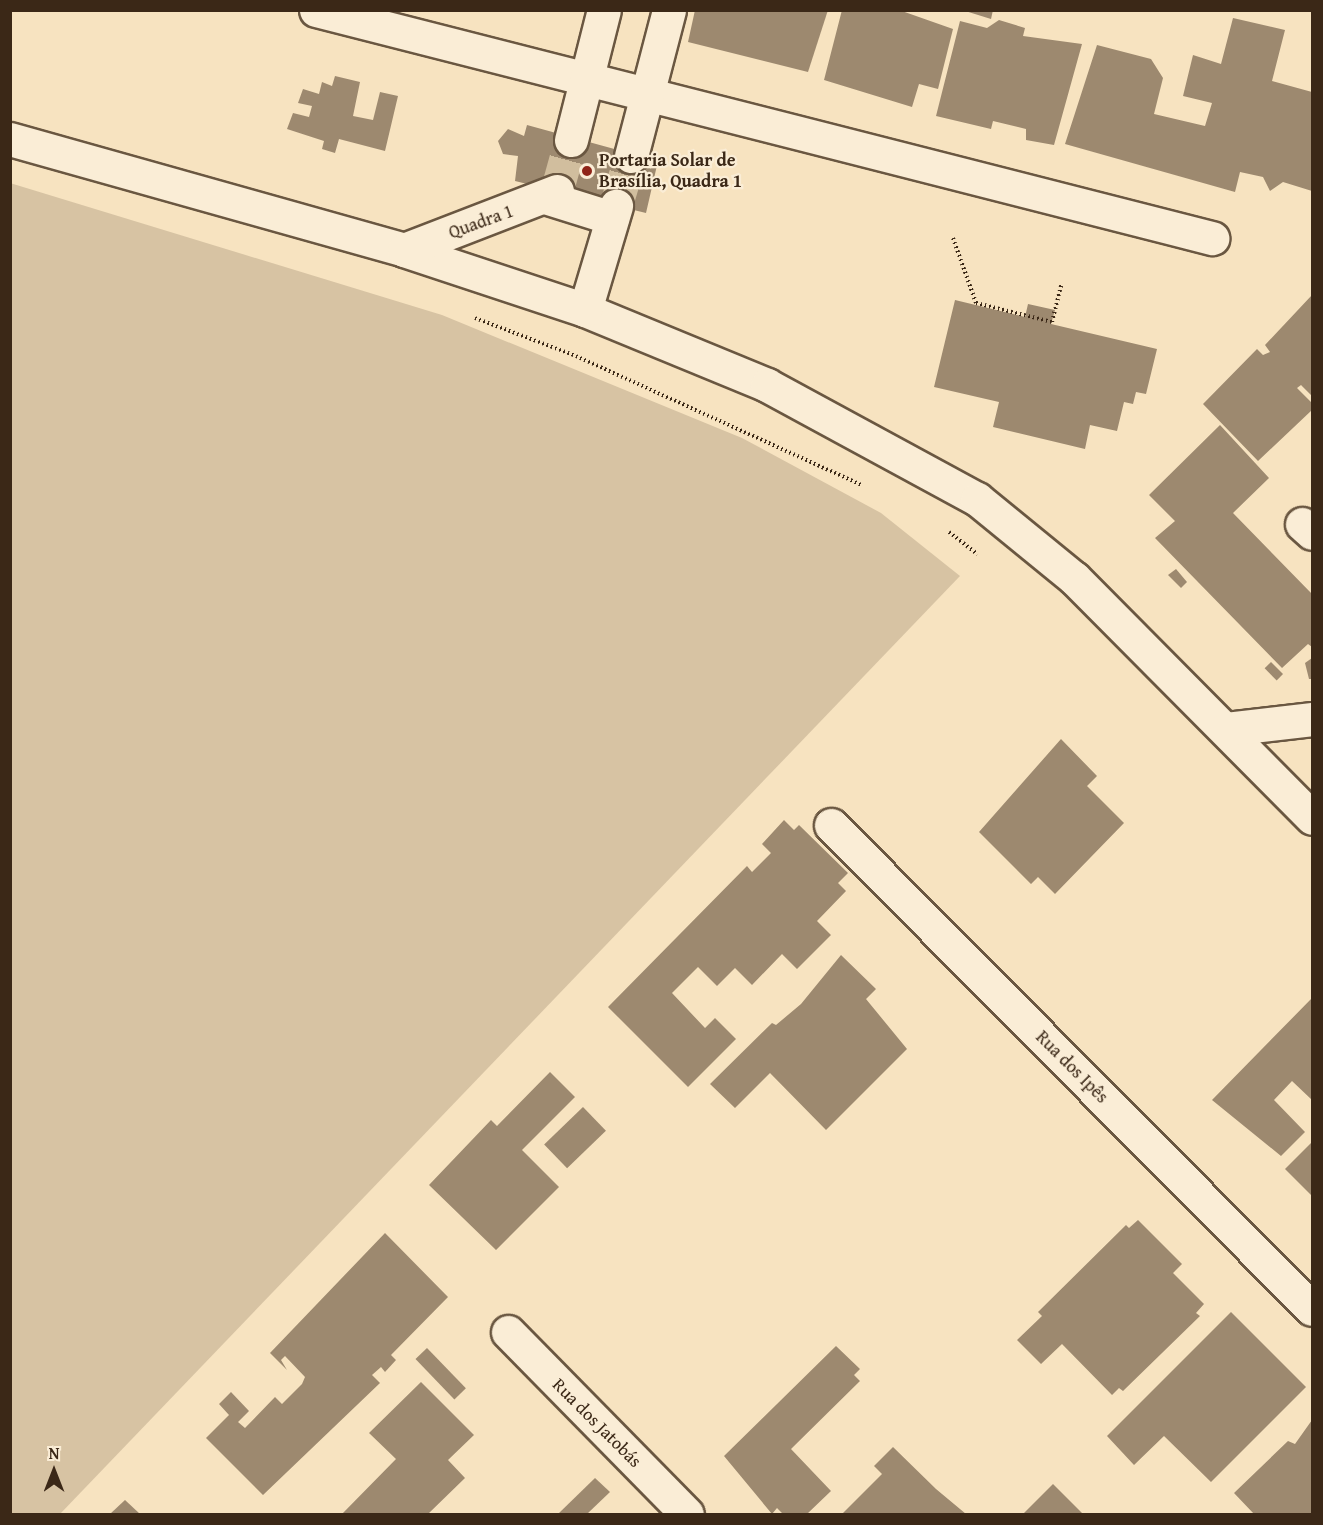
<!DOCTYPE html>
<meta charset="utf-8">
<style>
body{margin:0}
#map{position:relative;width:1323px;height:1525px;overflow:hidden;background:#f7e3c0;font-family:"Gentium Book Plus",serif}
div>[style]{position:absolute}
.green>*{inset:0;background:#d7c3a3}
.building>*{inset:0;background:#9d896f;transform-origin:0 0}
.tertiary-tunnel>*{height:33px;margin-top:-16.5px;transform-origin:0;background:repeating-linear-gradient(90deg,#d1be9e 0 33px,transparent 0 49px)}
.path>*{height:4px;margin-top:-2px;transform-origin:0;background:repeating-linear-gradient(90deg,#3b2817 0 1.5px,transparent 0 4.5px)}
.roads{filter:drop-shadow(2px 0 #6a5741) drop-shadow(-2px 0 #6a5741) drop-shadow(0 2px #6a5741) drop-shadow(0 -2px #6a5741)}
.minor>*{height:33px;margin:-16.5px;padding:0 16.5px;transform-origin:16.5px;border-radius:16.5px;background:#faedd6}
.tertiary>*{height:33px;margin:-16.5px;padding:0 16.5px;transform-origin:16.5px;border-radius:16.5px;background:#faedd6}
.dots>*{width:16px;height:16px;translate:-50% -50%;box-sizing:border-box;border:3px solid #faedd6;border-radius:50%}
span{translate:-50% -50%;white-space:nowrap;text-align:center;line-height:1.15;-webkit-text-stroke:4.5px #faedd6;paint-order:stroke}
.poi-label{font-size:18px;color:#3b2817;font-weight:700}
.left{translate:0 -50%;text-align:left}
.street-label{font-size:18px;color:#3b2817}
.frame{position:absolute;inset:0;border:12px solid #3b2817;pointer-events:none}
.north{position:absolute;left:24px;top:1441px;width:60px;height:60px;-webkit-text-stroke:4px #faedd6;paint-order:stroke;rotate:0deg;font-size:16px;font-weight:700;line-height:24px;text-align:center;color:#3b2817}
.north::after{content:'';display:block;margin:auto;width:21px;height:27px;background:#3b2817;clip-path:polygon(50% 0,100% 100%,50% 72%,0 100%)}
</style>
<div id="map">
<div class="green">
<div style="clip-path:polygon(10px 183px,442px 315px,742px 438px,881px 513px,960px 576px,60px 1514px,10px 1514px)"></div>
</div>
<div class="building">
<div style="clip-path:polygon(695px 10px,828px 10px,808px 72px,688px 42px)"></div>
<div style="clip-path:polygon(842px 10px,899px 10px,953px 29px,938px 89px,919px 84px,912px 107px,824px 80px)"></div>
<div style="clip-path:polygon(962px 10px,993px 10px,991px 19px)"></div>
<div style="clip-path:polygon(1233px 18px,1285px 30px,1272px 81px,1312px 92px,1312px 191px,1283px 182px,1270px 191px,1263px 177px,1240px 172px,1235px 192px,1065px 144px,1097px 45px,1151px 59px,1163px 78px,1154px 114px,1205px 126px,1212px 103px,1183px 96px,1193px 55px,1221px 64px)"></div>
<div style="clip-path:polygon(999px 20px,1025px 28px,1023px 36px,1082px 44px,1054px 145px,1026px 140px,1026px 129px,993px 121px,991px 129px,936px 116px,960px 21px,987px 28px)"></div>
<div style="clip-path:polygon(335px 76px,360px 82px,353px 116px,373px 120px,380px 92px,398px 96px,385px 151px,339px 139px,335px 153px,322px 149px,324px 141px,287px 129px,293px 113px,309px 117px,312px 106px,298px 103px,303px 89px,319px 94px,322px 82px,332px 86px)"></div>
<div style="clip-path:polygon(527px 125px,658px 161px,646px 213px,515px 181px,518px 156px,503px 154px,498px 141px,508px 129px,524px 136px)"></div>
<div style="clip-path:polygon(1312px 295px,1312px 396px,1301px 385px,1297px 388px,1312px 403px,1312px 410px,1258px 461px,1203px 404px,1257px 349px,1263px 355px,1270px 352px,1265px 345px)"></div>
<div style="clip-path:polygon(955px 300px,1025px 317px,1028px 304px,1055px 310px,1051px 324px,1157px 349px,1146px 394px,1136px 392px,1133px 404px,1124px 402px,1117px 431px,1090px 425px,1085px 449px,993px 427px,999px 402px,934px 387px)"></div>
<div style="clip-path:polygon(1220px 425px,1269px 478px,1233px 513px,1312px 594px,1312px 647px,1308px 644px,1282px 668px,1155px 538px,1175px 521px,1149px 495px)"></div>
<div style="clip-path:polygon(1176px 569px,1187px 582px,1181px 588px,1168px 575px)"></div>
<div style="clip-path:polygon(1312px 658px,1312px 679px,1309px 679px,1305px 663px)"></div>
<div style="left:1271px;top:662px;width:17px;height:9px;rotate:45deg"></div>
<div style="clip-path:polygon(1061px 739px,1097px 776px,1087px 786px,1124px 823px,1055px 894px,1038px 877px,1031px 884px,979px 832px)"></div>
<div style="clip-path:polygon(784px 820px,794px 830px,799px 825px,848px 873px,838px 883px,846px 891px,817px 921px,831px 935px,797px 969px,782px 954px,752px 985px,735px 968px,717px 986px,698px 967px,672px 993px,705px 1028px,715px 1018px,736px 1039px,688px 1087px,608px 1007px,747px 866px,752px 872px,771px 853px,762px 844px)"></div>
<div style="clip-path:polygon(841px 955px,876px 989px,866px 999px,907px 1049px,826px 1130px,770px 1073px,735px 1108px,710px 1084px,772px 1023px,776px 1025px,801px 1004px)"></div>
<div style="clip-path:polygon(1312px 998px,1312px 1100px,1292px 1081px,1274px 1100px,1305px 1132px,1281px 1156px,1212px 1100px)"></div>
<div style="clip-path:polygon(550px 1072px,575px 1097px,522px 1150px,559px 1187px,496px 1250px,429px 1185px,491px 1120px,497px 1126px)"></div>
<div style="left:583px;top:1107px;width:33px;height:54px;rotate:46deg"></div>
<div style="clip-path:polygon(1312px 1142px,1312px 1196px,1285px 1169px)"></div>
<div style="clip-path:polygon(1138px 1220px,1182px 1264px,1173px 1273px,1204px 1304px,1196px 1313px,1200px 1316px,1123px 1391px,1119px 1388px,1112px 1395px,1062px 1344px,1041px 1364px,1017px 1340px,1042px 1316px,1038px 1312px,1126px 1225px,1129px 1228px)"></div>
<div style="clip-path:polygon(385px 1233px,448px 1297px,391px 1355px,396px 1360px,385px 1372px,381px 1367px,372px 1375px,380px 1383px,263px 1495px,206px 1438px,229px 1415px,219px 1404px,231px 1392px,249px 1411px,238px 1422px,245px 1428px,275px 1397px,282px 1404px,302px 1384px,305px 1377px,285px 1356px,281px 1360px,287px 1370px,270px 1353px)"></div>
<div style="clip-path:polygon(1231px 1312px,1306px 1387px,1211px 1482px,1164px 1436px,1134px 1465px,1107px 1436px)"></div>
<div style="clip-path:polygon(836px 1346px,860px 1369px,854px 1375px,860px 1381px,791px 1449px,831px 1491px,807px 1514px,783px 1514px,777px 1508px,772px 1514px,724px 1456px)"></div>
<div style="left:427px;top:1348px;width:56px;height:16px;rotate:46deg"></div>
<div style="clip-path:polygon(421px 1382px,474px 1435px,448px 1460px,465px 1478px,428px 1514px,342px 1514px,396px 1459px,369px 1433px)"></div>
<div style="clip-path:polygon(1312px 1420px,1312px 1514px,1254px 1514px,1234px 1493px,1288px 1441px,1295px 1444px)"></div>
<div style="clip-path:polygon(893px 1447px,936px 1489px,966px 1514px,842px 1514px,882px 1474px,874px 1466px)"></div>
<div style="clip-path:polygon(595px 1478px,610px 1492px,587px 1514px,558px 1514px)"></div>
<div style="clip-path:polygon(1053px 1484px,1083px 1514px,1023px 1514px)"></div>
<div style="clip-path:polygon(125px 1500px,140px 1514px,110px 1514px)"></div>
</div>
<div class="tertiary-tunnel">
<div style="left:557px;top:191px;width:53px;rotate:-74.6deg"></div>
<div style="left:616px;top:206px;width:52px;rotate:-73.3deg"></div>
</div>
<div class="path">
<div style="left:953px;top:238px;width:69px;rotate:70.5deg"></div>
<div style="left:976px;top:303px;width:78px;rotate:14deg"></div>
<div style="left:1052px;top:322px;width:38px;rotate:-76deg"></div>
<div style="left:475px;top:318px;width:108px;rotate:20.6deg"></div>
<div style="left:576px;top:356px;width:314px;rotate:24.3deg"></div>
<div style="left:949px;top:532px;width:36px;rotate:38deg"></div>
</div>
<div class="roads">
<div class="minor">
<div style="left:316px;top:10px;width:925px;rotate:14.28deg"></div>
<div style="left:585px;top:310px;width:197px;rotate:22.4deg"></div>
<div style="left:767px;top:385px;width:239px;rotate:28.5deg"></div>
<div style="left:977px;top:499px;width:125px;rotate:39.2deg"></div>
<div style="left:1074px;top:578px;width:338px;rotate:45.2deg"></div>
<div style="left:1302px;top:524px;width:13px;rotate:42deg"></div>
<div style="left:1226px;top:729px;width:87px;rotate:-6.6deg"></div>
<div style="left:831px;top:825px;width:682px;rotate:45.18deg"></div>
<div style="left:508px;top:1332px;width:255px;rotate:45.5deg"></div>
</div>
<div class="tertiary">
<div style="left:10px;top:139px;width:409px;rotate:15.7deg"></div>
<div style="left:404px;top:250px;width:191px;rotate:18.3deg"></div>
<div style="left:585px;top:310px;width:109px;rotate:-73.4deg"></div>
<div style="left:571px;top:140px;width:134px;rotate:-75.8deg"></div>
<div style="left:631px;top:156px;width:151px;rotate:-75.4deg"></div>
<div style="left:548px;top:198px;width:67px;rotate:17.4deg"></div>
<div style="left:404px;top:250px;width:164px;rotate:-21.1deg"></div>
</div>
</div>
<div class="dots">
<div style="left:587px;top:171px;background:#8f2418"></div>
</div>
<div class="poi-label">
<span class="left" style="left:599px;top:171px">Portaria Solar de<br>Brasília, Quadra 1</span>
</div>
<div class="street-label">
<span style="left:481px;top:222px;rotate:-20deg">Quadra 1</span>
<span style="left:1072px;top:1067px;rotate:45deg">Rua dos Ipês</span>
<span style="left:597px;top:1423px;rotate:45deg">Rua dos Jatobás</span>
</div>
<div class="frame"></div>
<div class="north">N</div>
</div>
